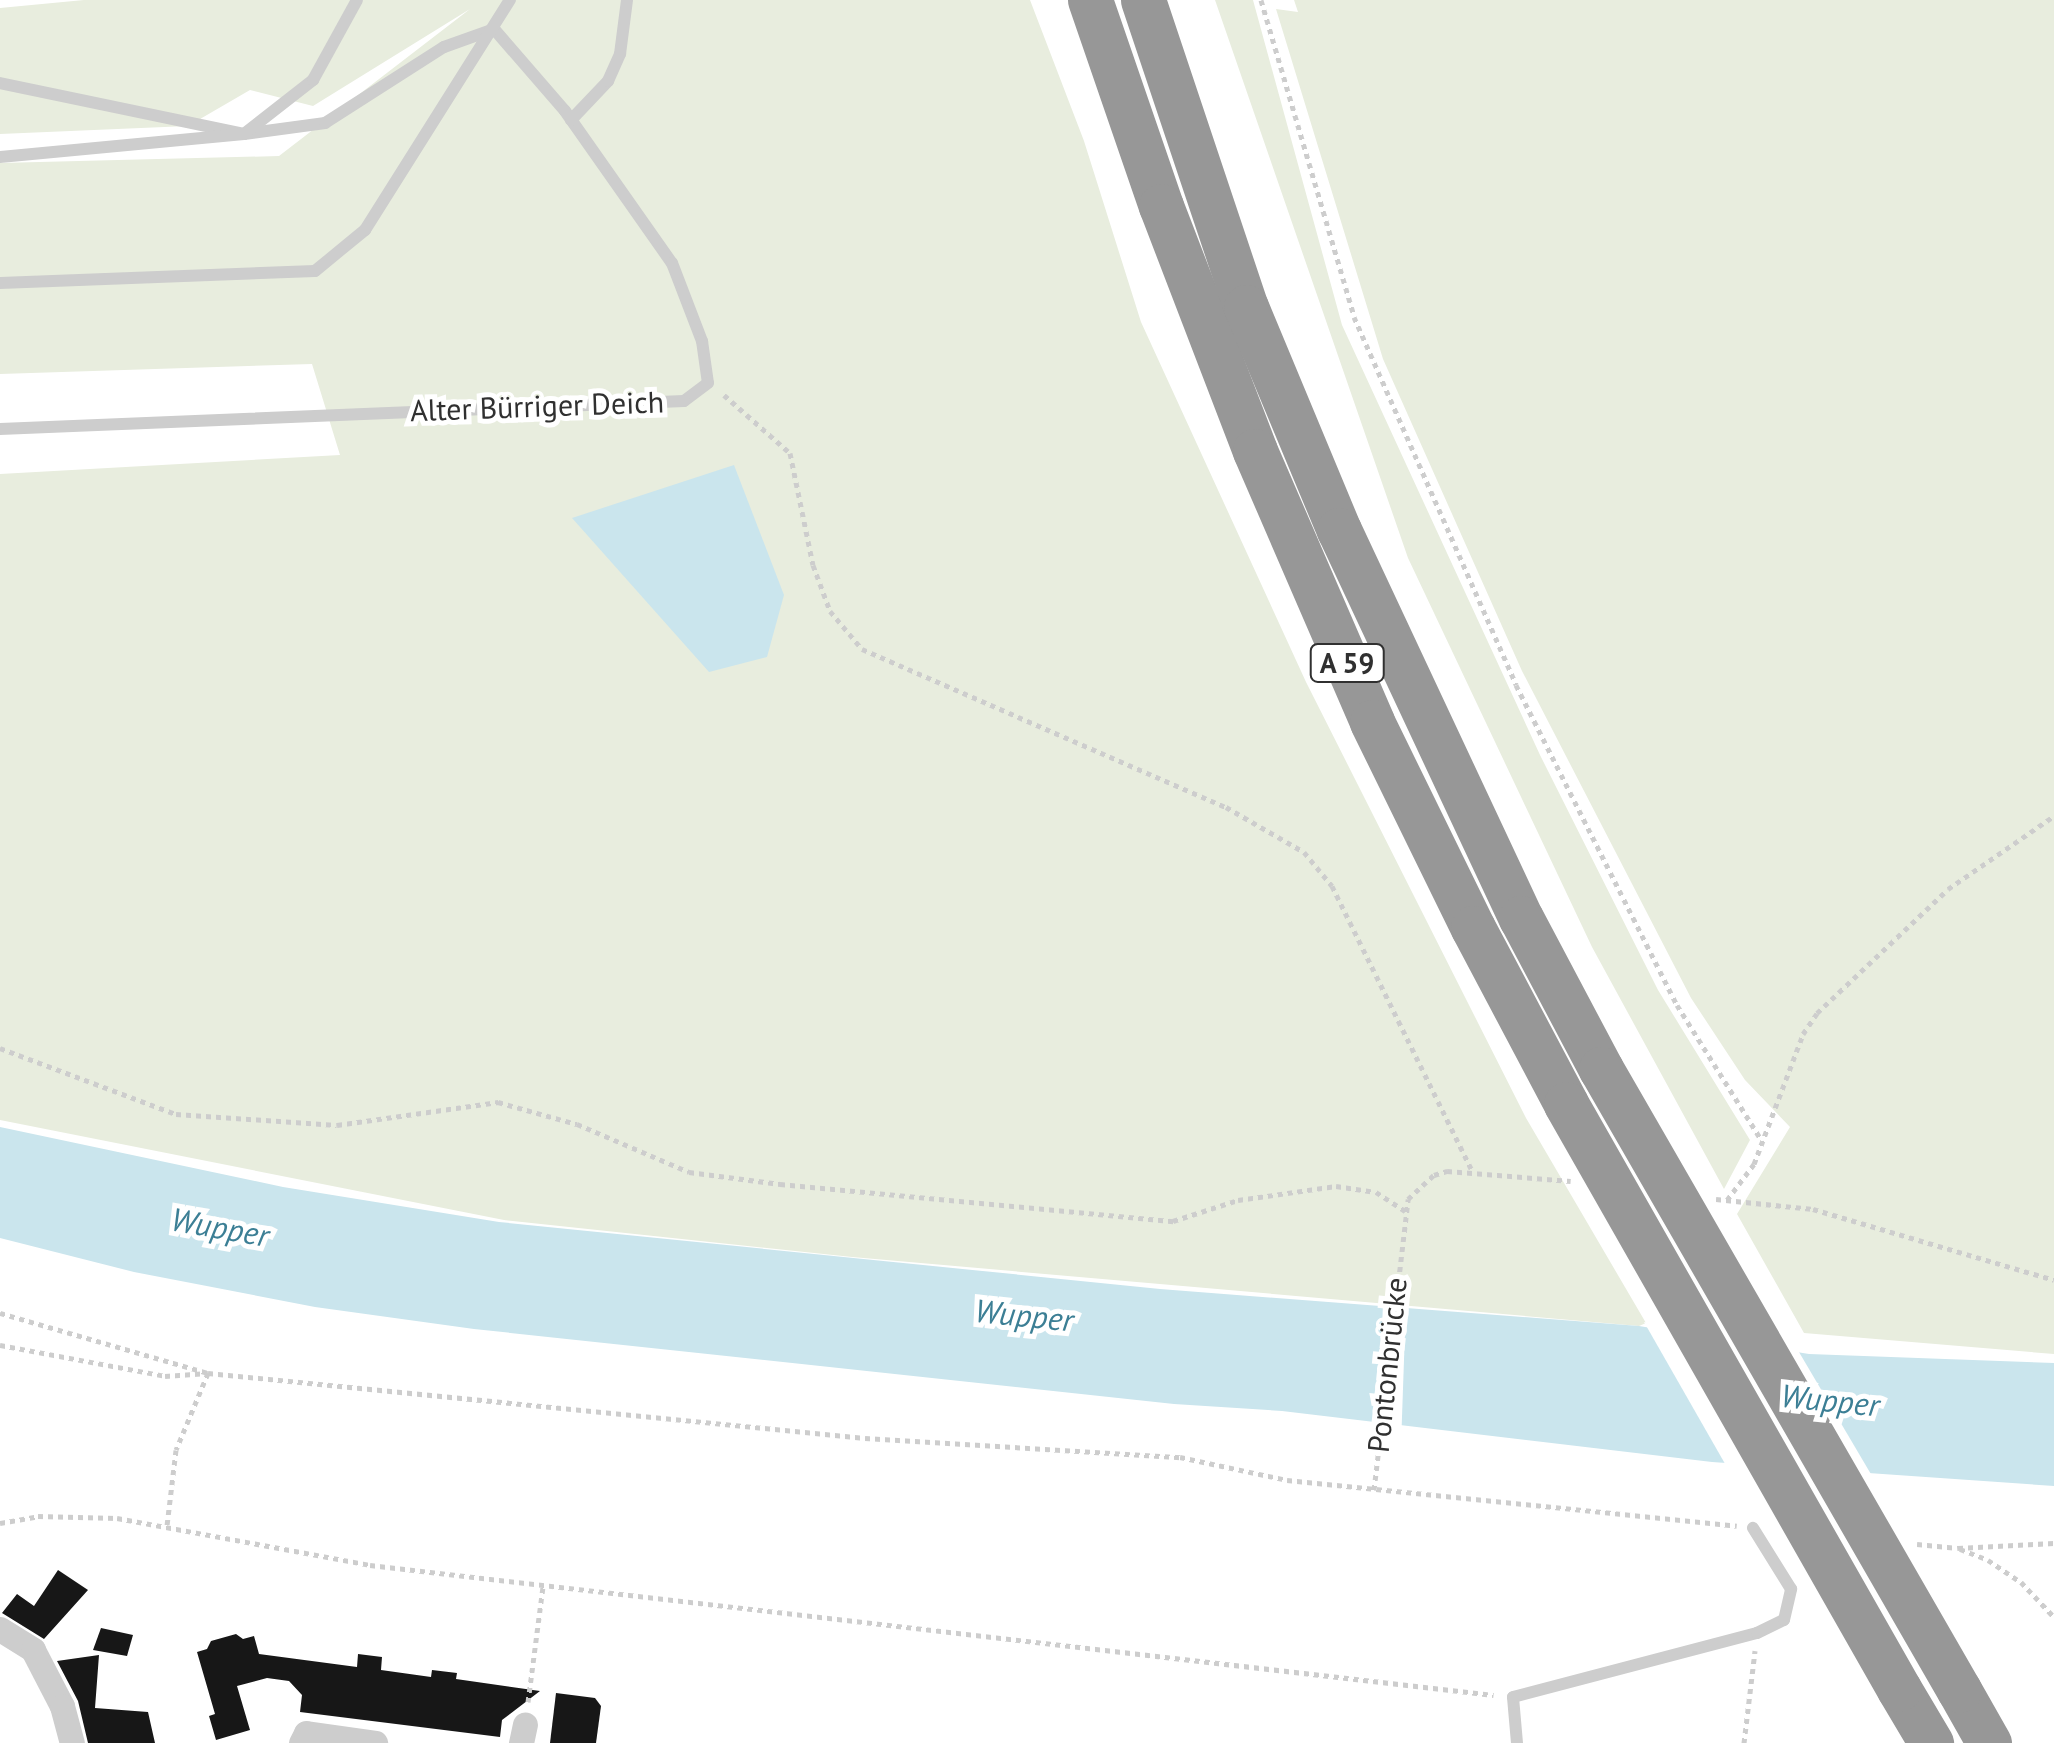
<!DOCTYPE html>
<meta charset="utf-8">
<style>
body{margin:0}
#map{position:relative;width:2054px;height:1743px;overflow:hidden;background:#fff;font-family:"PT Sans",sans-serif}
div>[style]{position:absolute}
.green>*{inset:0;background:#e8edde}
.water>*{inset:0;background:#cae5ed}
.pier>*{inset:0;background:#fff;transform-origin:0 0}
.building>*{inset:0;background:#171717}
.path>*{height:5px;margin-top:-2.5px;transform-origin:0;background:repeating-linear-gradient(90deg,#cdcdcd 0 5px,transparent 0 10px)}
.service>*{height:12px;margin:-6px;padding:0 6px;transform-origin:6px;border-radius:6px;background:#cdcdcd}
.minor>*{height:25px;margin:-12.5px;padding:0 12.5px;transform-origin:12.5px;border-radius:12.5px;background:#cdcdcd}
.motorway>*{height:45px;margin:-22.5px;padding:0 22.5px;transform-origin:22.5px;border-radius:22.5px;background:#979797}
.motorway-bridge>*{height:45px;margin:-22.5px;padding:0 22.5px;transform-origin:22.5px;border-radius:22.5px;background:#979797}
span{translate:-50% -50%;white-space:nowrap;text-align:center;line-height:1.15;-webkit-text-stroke:10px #fff;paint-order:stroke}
.shield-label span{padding:2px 8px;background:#fff;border:2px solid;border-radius:8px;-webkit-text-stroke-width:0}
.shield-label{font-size:28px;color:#303030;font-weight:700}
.street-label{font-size:30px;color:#303030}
.water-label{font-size:32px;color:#3c7f95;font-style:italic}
</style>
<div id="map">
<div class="green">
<div style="clip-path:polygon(84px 0,1030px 0,1084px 141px,1141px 322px,1306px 682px,1526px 1118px,1646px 1323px,1639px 1326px,852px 1257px,504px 1220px,0 1120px,0 474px,340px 455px,312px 364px,0 374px,0 163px,279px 156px,470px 9px,313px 106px,250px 90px,188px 126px,0 134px,0 8px)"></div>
<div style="clip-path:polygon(1215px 0,1253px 0,1342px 325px,1540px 755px,1658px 990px,1750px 1140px,1724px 1189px,1592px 947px,1408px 558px)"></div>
<div style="clip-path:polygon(1294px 0,2054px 0,2054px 1354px,1804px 1333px,1737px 1214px,1790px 1127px,1745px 1080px,1691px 998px,1522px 671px,1383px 359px,1276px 9px,1298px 12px)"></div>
</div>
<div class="water">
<div style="clip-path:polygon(734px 465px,784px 595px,767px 657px,709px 672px,572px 518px)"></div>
<div style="clip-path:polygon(0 1127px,283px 1187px,499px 1222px,1160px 1289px,1639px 1326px,1809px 1354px,2054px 1363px,2054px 1486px,1712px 1462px,1282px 1411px,1174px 1404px,474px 1329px,315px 1307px,134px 1272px,0 1238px)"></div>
</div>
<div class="pier">
<div style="left:1383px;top:1302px;width:23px;height:128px;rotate:2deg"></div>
<div style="clip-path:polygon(1644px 1322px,1796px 1347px,1875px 1481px,1728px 1469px)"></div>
</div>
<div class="building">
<div style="clip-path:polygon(58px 1570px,88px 1590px,44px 1639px,2px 1613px,17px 1594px,34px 1606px)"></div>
<div style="clip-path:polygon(101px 1628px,133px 1635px,127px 1656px,93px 1650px)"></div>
<div style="clip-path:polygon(236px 1634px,243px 1639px,254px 1636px,259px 1654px,357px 1667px,358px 1654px,382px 1657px,381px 1670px,431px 1677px,432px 1670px,457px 1673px,456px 1679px,540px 1691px,502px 1720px,500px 1737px,300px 1712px,302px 1695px,289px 1681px,267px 1678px,237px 1686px,250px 1730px,216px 1740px,209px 1716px,215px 1714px,197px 1652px,207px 1649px,211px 1641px)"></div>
<div style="clip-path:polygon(99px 1655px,95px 1708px,148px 1712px,155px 1743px,88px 1743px,78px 1701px,57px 1661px)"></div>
<div style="clip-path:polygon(556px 1693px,595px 1698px,601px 1706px,596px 1743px,550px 1743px)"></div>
</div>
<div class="path">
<div style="left:1261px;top:0;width:330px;rotate:73.6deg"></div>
<div style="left:1354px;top:317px;width:402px;rotate:66.2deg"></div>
<div style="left:1516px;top:685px;width:358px;rotate:63.3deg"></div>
<div style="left:1677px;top:1005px;width:160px;rotate:58deg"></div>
<div style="left:724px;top:395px;width:88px;rotate:41.3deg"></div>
<div style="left:790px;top:453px;width:114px;rotate:78.4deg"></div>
<div style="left:813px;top:565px;width:49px;rotate:69.7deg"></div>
<div style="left:830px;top:611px;width:50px;rotate:49.9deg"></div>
<div style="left:862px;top:649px;width:397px;rotate:23.5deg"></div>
<div style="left:1226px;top:807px;width:90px;rotate:30deg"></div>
<div style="left:1304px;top:852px;width:44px;rotate:50.5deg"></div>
<div style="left:1332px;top:886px;width:315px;rotate:63.8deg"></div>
<div style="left:0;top:1048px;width:188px;rotate:20.6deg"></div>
<div style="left:176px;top:1114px;width:161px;rotate:3.9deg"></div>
<div style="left:337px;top:1125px;width:163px;rotate:-8.1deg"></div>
<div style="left:498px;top:1102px;width:82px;rotate:15.6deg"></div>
<div style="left:577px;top:1124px;width:122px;rotate:23.2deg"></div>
<div style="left:689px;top:1172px;width:92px;rotate:7.5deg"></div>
<div style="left:780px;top:1184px;width:395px;rotate:5.4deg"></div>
<div style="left:1173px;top:1221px;width:68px;rotate:-17.9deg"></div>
<div style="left:1238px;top:1200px;width:99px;rotate:-8.1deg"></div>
<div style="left:1336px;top:1186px;width:40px;rotate:8.5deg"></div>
<div style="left:1376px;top:1192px;width:35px;rotate:33deg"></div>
<div style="left:1716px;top:1199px;width:98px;rotate:5.9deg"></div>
<div style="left:1813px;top:1209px;width:251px;rotate:16.4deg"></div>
<div style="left:1727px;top:1200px;width:45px;rotate:-53.1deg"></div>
<div style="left:1754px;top:1164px;width:139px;rotate:-69.3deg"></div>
<div style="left:1803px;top:1034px;width:25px;rotate:-56deg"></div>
<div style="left:1817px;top:1013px;width:180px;rotate:-43.4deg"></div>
<div style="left:1948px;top:889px;width:129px;rotate:-34.6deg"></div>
<div style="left:0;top:1313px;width:216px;rotate:16.1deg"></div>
<div style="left:208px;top:1373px;width:660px;rotate:5.65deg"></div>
<div style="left:865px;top:1438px;width:316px;rotate:3.5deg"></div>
<div style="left:1180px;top:1457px;width:109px;rotate:12.1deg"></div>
<div style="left:1287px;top:1480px;width:452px;rotate:5.8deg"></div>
<div style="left:0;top:1345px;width:168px;rotate:10.6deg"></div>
<div style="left:165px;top:1376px;width:43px;rotate:-4deg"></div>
<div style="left:208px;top:1373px;width:83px;rotate:112.6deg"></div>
<div style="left:176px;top:1450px;width:76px;rotate:96.8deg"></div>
<div style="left:1374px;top:1490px;width:293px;rotate:-83.3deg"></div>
<div style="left:1408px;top:1199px;width:35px;rotate:-43deg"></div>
<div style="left:1434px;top:1175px;width:14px;rotate:-17deg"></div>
<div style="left:1447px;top:1171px;width:124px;rotate:4.6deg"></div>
<div style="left:0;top:1523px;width:39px;rotate:-10deg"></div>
<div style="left:38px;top:1516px;width:79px;rotate:1.5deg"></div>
<div style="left:117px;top:1518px;width:257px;rotate:10.5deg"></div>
<div style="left:370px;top:1565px;width:1131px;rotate:6.6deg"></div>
<div style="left:1917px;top:1544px;width:41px;rotate:5.6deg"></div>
<div style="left:1958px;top:1548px;width:96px;rotate:-3deg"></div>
<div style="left:1960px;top:1549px;width:30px;rotate:21deg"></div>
<div style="left:1988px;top:1560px;width:40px;rotate:34deg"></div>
<div style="left:2021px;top:1582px;width:48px;rotate:46.7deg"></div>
<div style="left:528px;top:1702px;width:117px;rotate:-82.6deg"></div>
<div style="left:1744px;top:1743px;width:93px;rotate:-83.2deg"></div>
</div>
<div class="service">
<div style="left:0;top:83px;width:249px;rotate:11.8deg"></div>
<div style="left:244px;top:134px;width:82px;rotate:-7.7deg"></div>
<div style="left:325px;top:123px;width:141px;rotate:-32.6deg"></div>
<div style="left:444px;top:47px;width:53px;rotate:-19.8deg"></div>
<div style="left:494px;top:29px;width:108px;rotate:49.1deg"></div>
<div style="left:565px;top:111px;width:186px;rotate:54.9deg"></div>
<div style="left:672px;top:263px;width:84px;rotate:69deg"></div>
<div style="left:702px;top:341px;width:42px;rotate:81.9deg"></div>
<div style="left:708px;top:383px;width:30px;rotate:143deg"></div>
<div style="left:684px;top:401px;width:685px;rotate:177.66deg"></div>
<div style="left:571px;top:120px;width:54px;rotate:-46.5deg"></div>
<div style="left:608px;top:81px;width:30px;rotate:-66deg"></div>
<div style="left:620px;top:54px;width:54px;rotate:-82.6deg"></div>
<div style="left:0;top:157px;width:245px;rotate:-5.4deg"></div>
<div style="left:244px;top:134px;width:88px;rotate:-38deg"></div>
<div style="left:313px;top:80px;width:91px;rotate:-61.2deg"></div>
<div style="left:0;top:283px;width:315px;rotate:-2.2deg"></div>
<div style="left:315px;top:271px;width:65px;rotate:-39.4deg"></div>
<div style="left:365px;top:230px;width:272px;rotate:-57.8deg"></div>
<div style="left:1517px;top:1743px;width:46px;rotate:-95deg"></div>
<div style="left:1513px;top:1697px;width:252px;rotate:-14.7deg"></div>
<div style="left:1757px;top:1633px;width:30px;rotate:-26deg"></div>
<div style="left:1784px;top:1620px;width:32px;rotate:-77deg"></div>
<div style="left:1791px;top:1589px;width:72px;rotate:-121.9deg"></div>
</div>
<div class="minor">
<div style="left:0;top:1629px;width:39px;rotate:32deg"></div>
<div style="left:33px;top:1650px;width:63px;rotate:62.6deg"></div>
<div style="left:62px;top:1706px;width:38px;rotate:75deg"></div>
<div style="left:301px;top:1743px;width:11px;rotate:-63deg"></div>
<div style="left:306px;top:1733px;width:70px;rotate:8.2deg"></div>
<div style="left:521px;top:1743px;width:19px;rotate:-78deg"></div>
</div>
<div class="motorway">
<div style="left:1090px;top:0;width:218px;rotate:71deg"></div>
<div style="left:1161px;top:206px;width:262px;rotate:69deg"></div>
<div style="left:1255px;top:451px;width:295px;rotate:66.6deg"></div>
<div style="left:1372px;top:722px;width:229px;rotate:63.9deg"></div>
<div style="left:1473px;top:928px;width:199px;rotate:62.1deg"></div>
<div style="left:1143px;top:0;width:324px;rotate:71.5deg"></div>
<div style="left:1246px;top:307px;width:242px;rotate:67.4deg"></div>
<div style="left:1339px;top:530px;width:429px;rotate:64.9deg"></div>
<div style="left:1521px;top:918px;width:171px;rotate:62.1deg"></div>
<div style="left:1899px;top:1689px;width:63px;rotate:59.3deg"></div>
<div style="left:1959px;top:1690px;width:61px;rotate:60.5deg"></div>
</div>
<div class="motorway-bridge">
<div style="left:1601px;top:1069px;width:717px;rotate:60.04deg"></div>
<div style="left:1566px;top:1104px;width:673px;rotate:60.35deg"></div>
</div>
<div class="shield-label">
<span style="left:1347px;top:663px">A 59</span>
</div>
<div class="street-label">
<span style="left:537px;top:406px;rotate:-2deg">Alter Bürriger Deich</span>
<span style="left:1387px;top:1365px;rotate:-84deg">Pontonbrücke</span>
</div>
<div class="water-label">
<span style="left:220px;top:1227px;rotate:10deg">Wupper</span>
<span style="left:1024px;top:1315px;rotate:6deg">Wupper</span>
<span style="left:1830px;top:1400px;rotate:6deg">Wupper</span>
</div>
</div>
